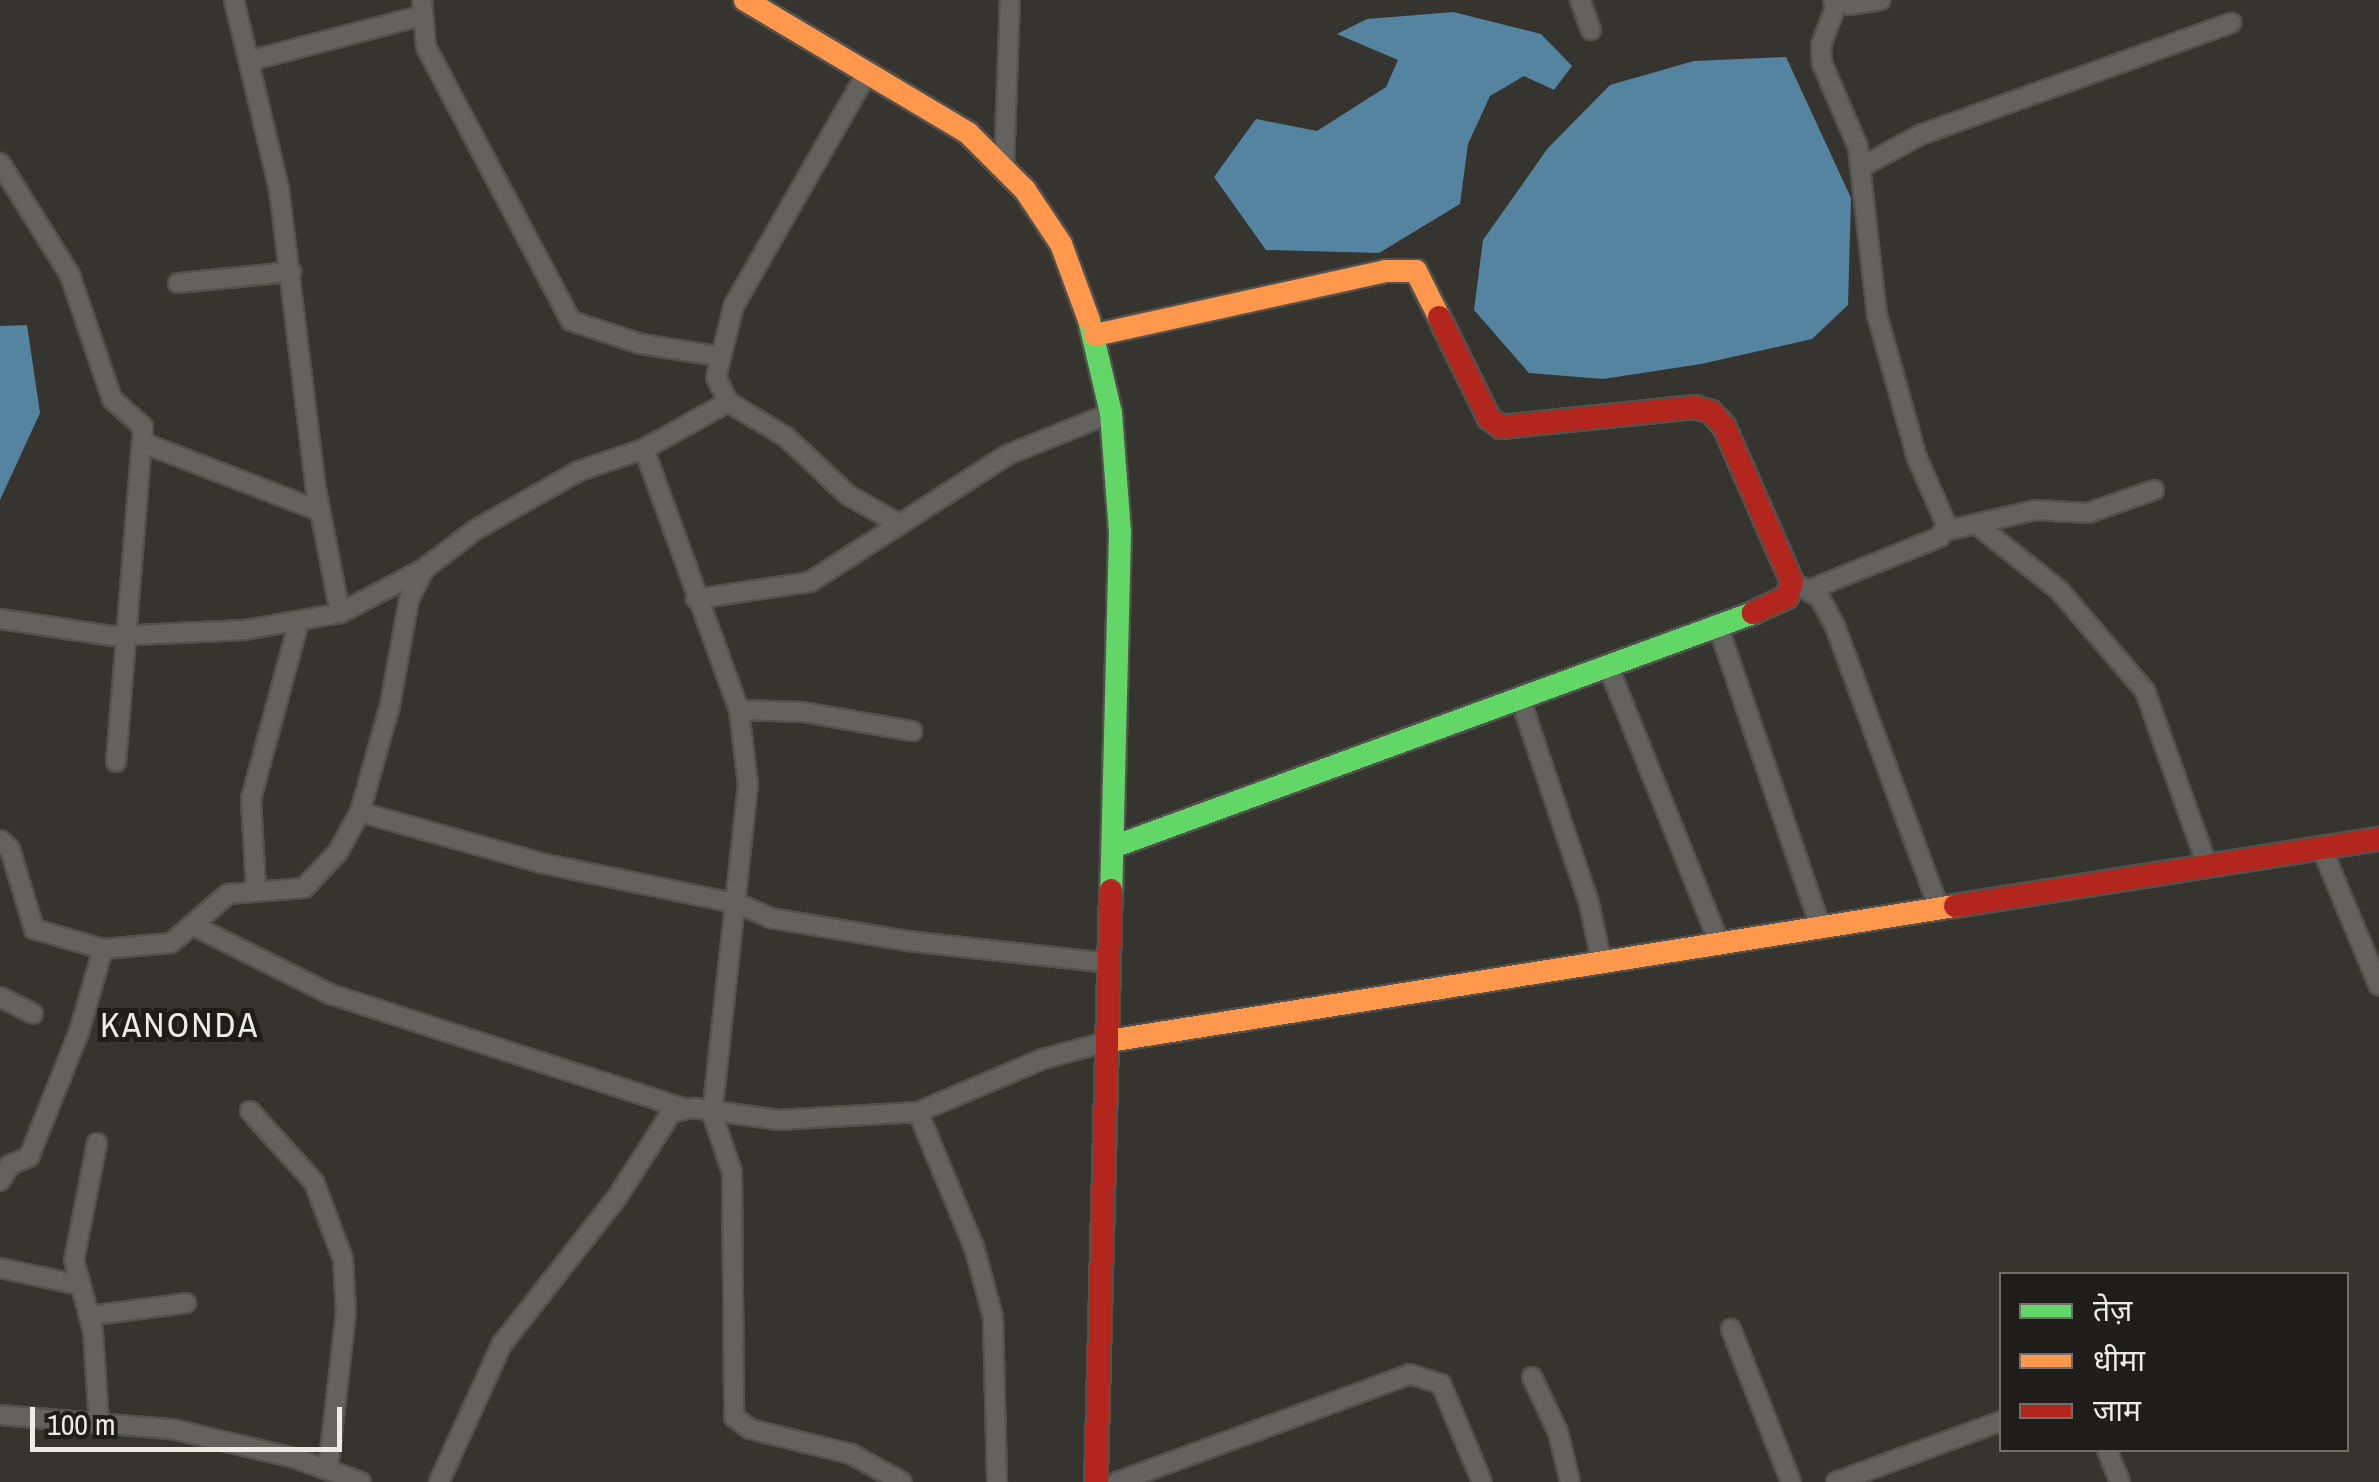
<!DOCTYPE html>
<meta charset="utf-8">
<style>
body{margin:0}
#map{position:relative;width:2379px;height:1482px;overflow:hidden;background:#35342f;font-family:"Archivo Narrow","Noto Sans Devanagari",sans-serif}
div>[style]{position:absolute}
.water>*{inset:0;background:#5484a0}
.roads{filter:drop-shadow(2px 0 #53514d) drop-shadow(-2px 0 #53514d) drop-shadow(0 2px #53514d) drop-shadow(0 -2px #53514d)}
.street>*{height:18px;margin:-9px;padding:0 9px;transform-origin:9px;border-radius:9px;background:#63625f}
.fast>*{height:22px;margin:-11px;padding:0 11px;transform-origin:11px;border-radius:11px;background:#63d668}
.slow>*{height:22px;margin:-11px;padding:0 11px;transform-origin:11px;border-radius:11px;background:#ff974d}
.jam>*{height:22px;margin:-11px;padding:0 11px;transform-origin:11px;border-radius:11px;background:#b3261e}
span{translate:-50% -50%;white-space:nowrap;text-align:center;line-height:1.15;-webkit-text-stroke:10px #1e1d19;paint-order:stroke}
.quarter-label{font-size:35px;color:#edebe6;letter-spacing:2.5px}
.legend{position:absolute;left:1999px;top:1272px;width:350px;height:180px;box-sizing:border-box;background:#1e1d19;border:2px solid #716f6b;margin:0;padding:12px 18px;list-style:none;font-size:30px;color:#edebe6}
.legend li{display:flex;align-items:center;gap:20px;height:50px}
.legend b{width:50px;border:2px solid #716f6b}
.scale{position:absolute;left:30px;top:1407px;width:312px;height:45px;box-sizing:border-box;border:5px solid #edebe6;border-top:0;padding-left:12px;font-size:30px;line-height:35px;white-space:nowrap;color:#edebe6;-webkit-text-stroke:8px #1e1d19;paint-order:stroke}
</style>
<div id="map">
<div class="water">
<div style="clip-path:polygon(1453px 12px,1541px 34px,1572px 66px,1554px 90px,1524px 76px,1490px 96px,1468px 144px,1460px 204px,1379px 253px,1266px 250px,1214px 177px,1256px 119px,1317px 131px,1386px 87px,1398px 60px,1337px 34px,1367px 19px)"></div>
<div style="clip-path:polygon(1786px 57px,1851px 198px,1848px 305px,1812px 339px,1701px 364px,1603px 379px,1529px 373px,1474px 310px,1483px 240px,1548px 148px,1610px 85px,1694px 61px)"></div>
<div style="clip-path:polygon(27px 325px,40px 413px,0 500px,0 326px)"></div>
</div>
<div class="roads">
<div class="street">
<div style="left:234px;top:0;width:194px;rotate:76.6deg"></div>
<div style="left:279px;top:189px;width:297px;rotate:83deg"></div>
<div style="left:315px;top:484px;width:131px;rotate:79deg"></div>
<div style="left:422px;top:0;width:47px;rotate:85.1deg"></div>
<div style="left:426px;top:47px;width:310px;rotate:62.1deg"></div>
<div style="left:571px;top:321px;width:74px;rotate:18.2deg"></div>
<div style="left:641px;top:344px;width:78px;rotate:8.9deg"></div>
<div style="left:1580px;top:0;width:32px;rotate:70deg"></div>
<div style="left:1833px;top:0;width:17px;rotate:17deg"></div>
<div style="left:1849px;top:5px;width:32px;rotate:-9deg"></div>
<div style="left:249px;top:61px;width:177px;rotate:-14.7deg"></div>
<div style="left:867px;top:73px;width:267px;rotate:119.8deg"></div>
<div style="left:734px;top:305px;width:74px;rotate:104deg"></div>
<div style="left:716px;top:377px;width:28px;rotate:64deg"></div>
<div style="left:728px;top:402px;width:68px;rotate:31.1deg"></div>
<div style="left:786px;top:437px;width:85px;rotate:43.1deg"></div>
<div style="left:848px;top:495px;width:59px;rotate:29.6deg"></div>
<div style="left:0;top:163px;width:132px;rotate:58deg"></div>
<div style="left:70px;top:275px;width:131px;rotate:71.3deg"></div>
<div style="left:112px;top:399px;width:42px;rotate:42.1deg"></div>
<div style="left:143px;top:427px;width:336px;rotate:94.6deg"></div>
<div style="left:1863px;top:166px;width:65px;rotate:-28.5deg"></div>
<div style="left:1920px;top:135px;width:331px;rotate:-19.8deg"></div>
<div style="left:1004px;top:169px;width:169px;rotate:-88deg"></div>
<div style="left:178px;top:283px;width:114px;rotate:-5.6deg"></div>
<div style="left:146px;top:444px;width:186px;rotate:21.1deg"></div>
<div style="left:644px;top:449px;width:278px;rotate:70deg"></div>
<div style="left:739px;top:710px;width:75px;rotate:83.1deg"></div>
<div style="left:748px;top:784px;width:331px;rotate:96.2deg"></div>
<div style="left:712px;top:1113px;width:62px;rotate:71.3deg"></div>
<div style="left:732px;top:1172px;width:245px;rotate:89.5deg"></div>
<div style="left:734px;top:1417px;width:20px;rotate:37deg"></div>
<div style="left:750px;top:1429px;width:104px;rotate:13.9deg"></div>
<div style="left:851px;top:1454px;width:58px;rotate:28.8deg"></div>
<div style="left:1980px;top:527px;width:101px;rotate:38.6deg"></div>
<div style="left:2059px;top:590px;width:133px;rotate:49.6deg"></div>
<div style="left:2145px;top:691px;width:188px;rotate:70.4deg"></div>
<div style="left:1945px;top:531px;width:92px;rotate:-13.1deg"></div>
<div style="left:2035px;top:510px;width:53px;rotate:3.2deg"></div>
<div style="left:2088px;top:513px;width:70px;rotate:-19.2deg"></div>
<div style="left:1802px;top:587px;width:21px;rotate:31deg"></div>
<div style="left:1820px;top:598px;width:32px;rotate:62deg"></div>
<div style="left:1835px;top:626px;width:302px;rotate:69.8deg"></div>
<div style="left:1809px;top:590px;width:141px;rotate:-22deg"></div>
<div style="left:1940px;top:537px;width:14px;rotate:-65deg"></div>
<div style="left:1946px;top:524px;width:72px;rotate:-113.7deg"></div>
<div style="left:1917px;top:458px;width:148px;rotate:-105.6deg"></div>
<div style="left:1877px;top:315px;width:169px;rotate:-96.5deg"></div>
<div style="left:1858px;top:147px;width:91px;rotate:-113.2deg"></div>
<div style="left:1822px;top:63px;width:18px;rotate:-93deg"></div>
<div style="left:1821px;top:45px;width:45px;rotate:-69.1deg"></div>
<div style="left:696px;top:599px;width:115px;rotate:-8.5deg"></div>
<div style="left:810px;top:582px;width:234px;rotate:-32.8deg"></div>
<div style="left:1007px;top:455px;width:112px;rotate:-22deg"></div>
<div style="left:0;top:619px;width:113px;rotate:8.6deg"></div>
<div style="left:112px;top:636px;width:133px;rotate:-2.6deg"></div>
<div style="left:245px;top:630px;width:97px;rotate:-10.1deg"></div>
<div style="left:340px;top:613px;width:95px;rotate:-27.6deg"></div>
<div style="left:1718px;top:626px;width:320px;rotate:71.2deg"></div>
<div style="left:1608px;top:666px;width:300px;rotate:68.1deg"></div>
<div style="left:1520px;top:698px;width:216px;rotate:71.4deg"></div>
<div style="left:1589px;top:903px;width:62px;rotate:78deg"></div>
<div style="left:739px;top:710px;width:64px;rotate:1.8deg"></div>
<div style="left:803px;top:712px;width:111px;rotate:9.9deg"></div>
<div style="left:360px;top:812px;width:188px;rotate:15.7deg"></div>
<div style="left:541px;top:863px;width:202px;rotate:11.7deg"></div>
<div style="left:739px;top:904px;width:34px;rotate:24deg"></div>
<div style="left:770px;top:918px;width:139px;rotate:9.5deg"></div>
<div style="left:907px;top:941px;width:205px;rotate:6.2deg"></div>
<div style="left:0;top:840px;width:13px;rotate:42deg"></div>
<div style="left:10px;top:849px;width:84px;rotate:73.3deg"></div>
<div style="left:34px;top:929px;width:72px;rotate:16.2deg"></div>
<div style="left:2322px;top:849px;width:148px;rotate:67.4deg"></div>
<div style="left:256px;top:889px;width:90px;rotate:-93.2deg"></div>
<div style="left:251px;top:799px;width:184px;rotate:-74.9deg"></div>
<div style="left:192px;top:925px;width:154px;rotate:26.6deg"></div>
<div style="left:330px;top:994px;width:370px;rotate:17.9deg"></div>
<div style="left:0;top:997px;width:37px;rotate:27deg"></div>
<div style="left:250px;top:1111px;width:96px;rotate:48deg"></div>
<div style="left:314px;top:1182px;width:82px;rotate:69.4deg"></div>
<div style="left:343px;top:1259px;width:54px;rotate:86.8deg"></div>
<div style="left:346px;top:1313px;width:156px;rotate:96.6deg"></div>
<div style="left:918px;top:1112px;width:146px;rotate:67.5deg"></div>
<div style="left:974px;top:1247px;width:73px;rotate:74.8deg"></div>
<div style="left:993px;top:1317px;width:165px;rotate:88.6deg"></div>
<div style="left:97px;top:1143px;width:119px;rotate:101.1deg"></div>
<div style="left:74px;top:1260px;width:73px;rotate:75deg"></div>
<div style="left:93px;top:1331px;width:94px;rotate:86.3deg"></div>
<div style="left:0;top:1181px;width:19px;rotate:-58deg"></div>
<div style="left:10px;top:1165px;width:21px;rotate:-23deg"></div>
<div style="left:29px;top:1157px;width:135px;rotate:-68.2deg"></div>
<div style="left:79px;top:1032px;width:86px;rotate:-73.9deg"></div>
<div style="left:103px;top:949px;width:68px;rotate:-5deg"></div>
<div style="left:171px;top:943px;width:75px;rotate:-40.7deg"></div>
<div style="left:228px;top:894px;width:76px;rotate:-4.5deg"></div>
<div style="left:304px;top:888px;width:50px;rotate:-46.6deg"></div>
<div style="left:338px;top:852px;width:46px;rotate:-61.2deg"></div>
<div style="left:360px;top:812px;width:111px;rotate:-74.3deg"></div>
<div style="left:390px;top:705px;width:108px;rotate:-79.8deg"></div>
<div style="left:409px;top:599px;width:34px;rotate:-63deg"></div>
<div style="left:424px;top:569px;width:64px;rotate:-37.4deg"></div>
<div style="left:475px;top:530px;width:120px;rotate:-29.6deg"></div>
<div style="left:579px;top:471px;width:69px;rotate:-18.7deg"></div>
<div style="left:644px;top:449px;width:96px;rotate:-29.2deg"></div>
<div style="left:0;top:1268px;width:81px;rotate:12.1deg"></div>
<div style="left:89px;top:1316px;width:98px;rotate:-7.6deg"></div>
<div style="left:1731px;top:1329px;width:164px;rotate:68.6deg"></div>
<div style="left:1532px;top:1377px;width:61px;rotate:64.7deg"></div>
<div style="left:1558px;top:1432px;width:51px;rotate:76.5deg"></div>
<div style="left:0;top:1415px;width:173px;rotate:4.7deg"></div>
<div style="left:172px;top:1429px;width:126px;rotate:13.3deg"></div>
<div style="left:295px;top:1458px;width:70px;rotate:20deg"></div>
<div style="left:2107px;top:1450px;width:35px;rotate:68deg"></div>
<div style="left:439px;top:1482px;width:152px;rotate:-65.5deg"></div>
<div style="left:502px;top:1344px;width:188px;rotate:-51.9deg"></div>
<div style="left:618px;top:1196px;width:98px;rotate:-57.4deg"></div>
<div style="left:671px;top:1113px;width:23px;rotate:-13deg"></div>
<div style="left:693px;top:1108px;width:86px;rotate:8deg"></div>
<div style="left:778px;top:1120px;width:140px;rotate:-3.3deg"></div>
<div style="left:918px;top:1112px;width:136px;rotate:-23deg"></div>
<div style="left:1043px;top:1059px;width:68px;rotate:-15.3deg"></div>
<div style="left:1117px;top:1482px;width:312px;rotate:-20.2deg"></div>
<div style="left:1410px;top:1374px;width:33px;rotate:18deg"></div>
<div style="left:1441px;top:1384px;width:106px;rotate:67.3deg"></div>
<div style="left:1836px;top:1482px;width:177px;rotate:-20.2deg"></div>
</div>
<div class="fast">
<div style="left:1089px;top:320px;width:96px;rotate:76.7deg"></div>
<div style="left:1111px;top:413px;width:120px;rotate:85.7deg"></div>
<div style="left:1120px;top:533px;width:357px;rotate:91.4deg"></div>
<div style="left:1113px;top:847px;width:681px;rotate:-20.08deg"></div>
</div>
<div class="slow">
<div style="left:745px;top:0;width:260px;rotate:30.8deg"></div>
<div style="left:968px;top:133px;width:81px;rotate:45deg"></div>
<div style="left:1025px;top:190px;width:65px;rotate:56.3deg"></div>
<div style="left:1061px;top:244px;width:81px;rotate:69.8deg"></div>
<div style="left:1095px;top:335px;width:298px;rotate:-12.4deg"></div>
<div style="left:1386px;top:271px;width:30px"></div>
<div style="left:1416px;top:271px;width:51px;rotate:63.4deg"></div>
<div style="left:1109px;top:1041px;width:857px;rotate:-9.07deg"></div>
</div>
<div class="jam">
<div style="left:1439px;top:317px;width:113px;rotate:63.7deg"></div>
<div style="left:1489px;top:418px;width:15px;rotate:37deg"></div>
<div style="left:1501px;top:427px;width:195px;rotate:-5.9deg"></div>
<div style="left:1695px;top:407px;width:17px;rotate:17deg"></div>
<div style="left:1711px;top:412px;width:19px;rotate:47deg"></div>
<div style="left:1724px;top:426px;width:170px;rotate:66.4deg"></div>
<div style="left:1792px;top:582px;width:16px;rotate:108deg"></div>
<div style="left:1787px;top:597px;width:38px;rotate:155deg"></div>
<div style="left:1955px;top:906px;width:429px;rotate:-9deg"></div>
<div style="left:1096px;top:1482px;width:592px;rotate:-88.55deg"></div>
</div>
</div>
<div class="quarter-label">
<span style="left:180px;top:1025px">KANONDA</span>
</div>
<ul class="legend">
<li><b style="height:12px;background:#63d668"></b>तेज़</li>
<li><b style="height:12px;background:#ff974d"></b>धीमा</li>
<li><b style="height:12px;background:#b3261e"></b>जाम</li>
</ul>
<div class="scale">100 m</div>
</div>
